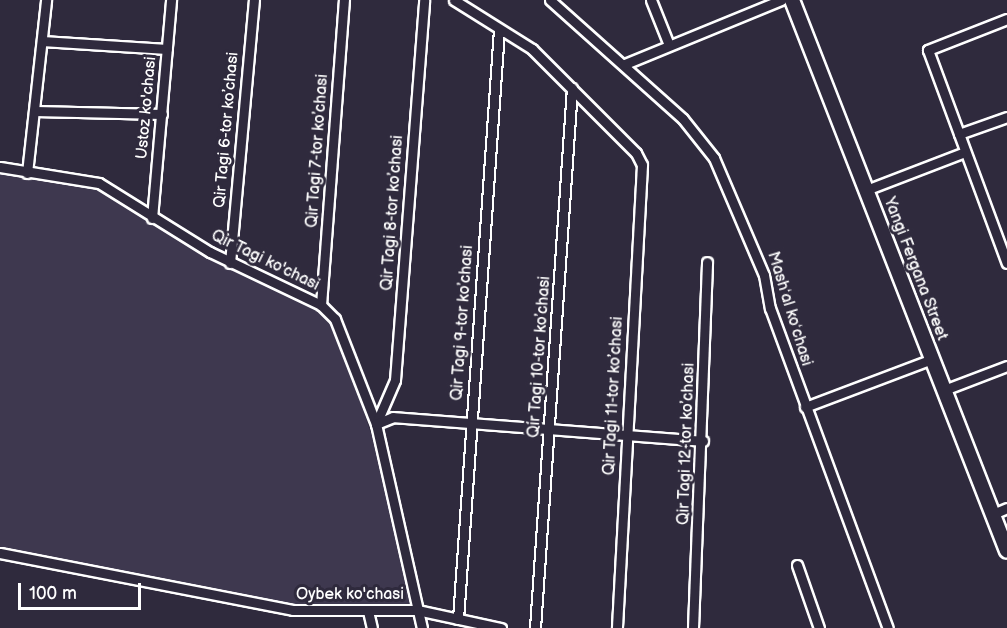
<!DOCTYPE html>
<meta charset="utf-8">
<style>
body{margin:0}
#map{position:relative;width:1007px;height:628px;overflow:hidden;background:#2f2a3d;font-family:"Balsamiq Sans",sans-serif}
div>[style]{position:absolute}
.built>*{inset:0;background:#3e384f}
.roads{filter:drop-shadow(2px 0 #fff) drop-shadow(-2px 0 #fff) drop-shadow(0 2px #fff) drop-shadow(0 -2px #fff)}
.minor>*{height:9px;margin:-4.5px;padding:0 4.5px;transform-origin:4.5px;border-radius:4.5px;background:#2f2a3d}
.secondary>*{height:14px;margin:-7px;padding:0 7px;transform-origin:7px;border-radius:7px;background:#2f2a3d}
span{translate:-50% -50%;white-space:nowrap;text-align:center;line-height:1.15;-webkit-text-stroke:6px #2f2a3d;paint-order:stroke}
.street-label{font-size:16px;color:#fff}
.scale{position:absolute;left:18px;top:583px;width:123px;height:27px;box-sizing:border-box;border:3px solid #fff;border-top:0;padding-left:8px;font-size:18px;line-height:21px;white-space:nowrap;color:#fff;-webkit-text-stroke:4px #2f2a3d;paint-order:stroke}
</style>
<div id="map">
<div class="built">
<div style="clip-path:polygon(0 167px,97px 185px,210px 256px,332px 318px,384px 472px,413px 604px,311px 608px,0 550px)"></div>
</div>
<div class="roads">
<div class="minor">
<div style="left:454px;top:0;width:92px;rotate:32.1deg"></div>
<div style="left:532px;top:49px;width:147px;rotate:45deg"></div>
<div style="left:636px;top:153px;width:13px;rotate:63deg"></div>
<div style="left:642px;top:165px;width:464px;rotate:93.1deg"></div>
<div style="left:550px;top:0;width:178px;rotate:41.8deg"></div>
<div style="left:683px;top:119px;width:50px;rotate:51.5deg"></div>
<div style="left:714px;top:158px;width:127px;rotate:66.9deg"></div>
<div style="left:764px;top:275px;width:34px;rotate:80deg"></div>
<div style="left:770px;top:308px;width:341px;rotate:69.8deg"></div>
<div style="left:651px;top:0;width:48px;rotate:68.2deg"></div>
<div style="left:1007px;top:19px;width:85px;rotate:158.6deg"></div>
<div style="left:928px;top:50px;width:227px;rotate:69.7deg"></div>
<div style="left:42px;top:41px;width:125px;rotate:3.7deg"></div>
<div style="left:625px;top:64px;width:169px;rotate:-22.3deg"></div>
<div style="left:35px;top:111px;width:127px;rotate:1.4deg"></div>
<div style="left:959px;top:134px;width:51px;rotate:-19.5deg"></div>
<div style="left:0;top:167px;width:100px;rotate:9.2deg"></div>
<div style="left:99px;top:183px;width:131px;rotate:31.9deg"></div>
<div style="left:210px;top:252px;width:123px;rotate:25.5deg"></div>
<div style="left:321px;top:305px;width:20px;rotate:45deg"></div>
<div style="left:335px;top:319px;width:113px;rotate:68.7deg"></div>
<div style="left:376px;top:424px;width:209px;rotate:77.3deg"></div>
<div style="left:27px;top:173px;width:174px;rotate:-83.7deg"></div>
<div style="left:866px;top:190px;width:106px;rotate:-21deg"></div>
<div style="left:152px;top:218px;width:219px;rotate:-85deg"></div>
<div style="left:230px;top:263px;width:264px;rotate:-84.8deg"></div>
<div style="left:321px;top:305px;width:306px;rotate:-85.7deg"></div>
<div style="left:944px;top:390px;width:67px;rotate:-20.9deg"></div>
<div style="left:805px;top:407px;width:136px;rotate:-20.7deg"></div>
<div style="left:376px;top:424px;width:48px;rotate:-66.6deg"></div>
<div style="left:395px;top:380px;width:381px;rotate:-85.6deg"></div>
<div style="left:376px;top:424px;width:18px;rotate:-22deg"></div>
<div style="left:393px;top:417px;width:311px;rotate:4.4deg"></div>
<div style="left:993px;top:514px;width:15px;rotate:-23deg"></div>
<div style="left:0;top:553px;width:298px;rotate:11deg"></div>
<div style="left:293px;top:610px;width:124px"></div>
<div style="left:417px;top:610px;width:86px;rotate:12.1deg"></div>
<div style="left:797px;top:565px;width:67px;rotate:70.8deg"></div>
<div style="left:368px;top:611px;width:17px;rotate:77deg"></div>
<div style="left:458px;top:619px;width:591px;rotate:-86.02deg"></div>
<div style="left:535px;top:628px;width:541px;rotate:-86.08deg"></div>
<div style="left:693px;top:628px;width:366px;rotate:-87.8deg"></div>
</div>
<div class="secondary">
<div style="left:792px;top:0;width:591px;rotate:68.68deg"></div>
</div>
</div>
<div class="street-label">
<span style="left:147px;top:108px;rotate:-85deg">Ustoz ko'chasi</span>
<span style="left:227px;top:130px;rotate:-85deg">Qir Tagi 6-tor koʼchasi</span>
<span style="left:318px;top:151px;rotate:-86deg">Qir Tagi 7-tor koʼchasi</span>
<span style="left:393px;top:213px;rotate:-86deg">Qir Tagi 8-tor koʼchasi</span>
<span style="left:265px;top:261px;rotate:26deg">Qir Tagi ko'chasi</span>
<span style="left:915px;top:269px;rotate:69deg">Yangi Fergana Street</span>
<span style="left:789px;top:309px;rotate:73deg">Mashʻal koʻchasi</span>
<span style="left:463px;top:323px;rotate:-86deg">Qir Tagi 9-tor koʼchasi</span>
<span style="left:540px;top:357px;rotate:-86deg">Qir Tagi 10-tor koʼchasi</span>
<span style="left:614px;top:396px;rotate:-87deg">Qir Tagi 11-tor koʼchasi</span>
<span style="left:687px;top:444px;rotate:-88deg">Qir Tagi 12-tor koʼchasi</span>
<span style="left:350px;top:595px">Oybek ko'chasi</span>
</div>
<div class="scale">100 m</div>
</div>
